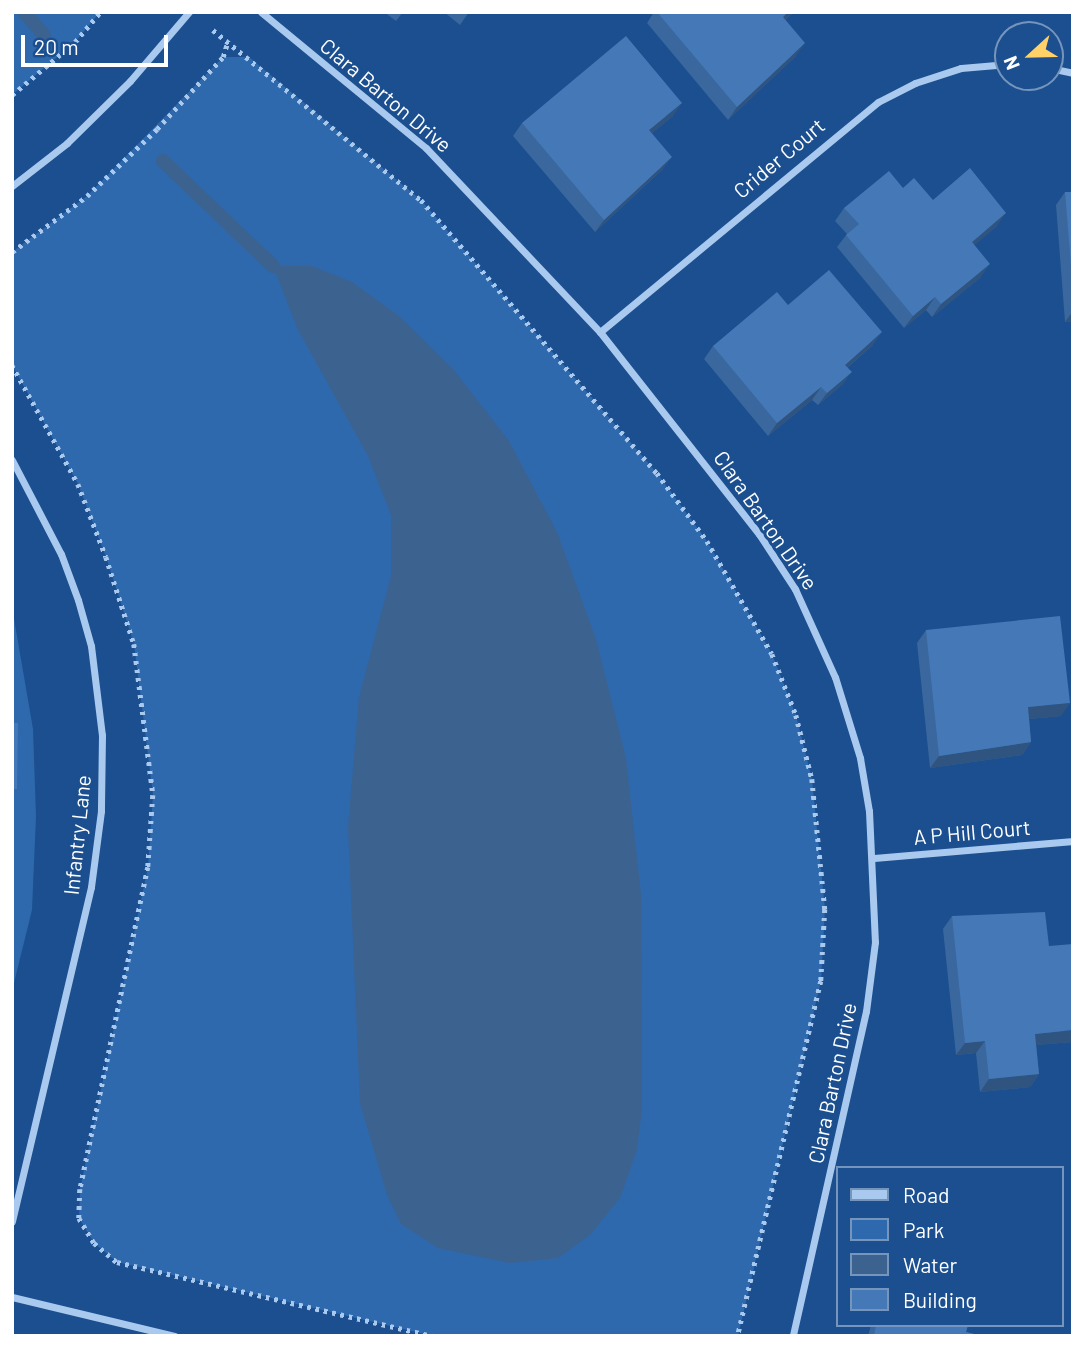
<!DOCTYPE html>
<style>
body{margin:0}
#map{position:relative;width:1085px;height:1348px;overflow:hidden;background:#1b4f8f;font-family:Barlow,sans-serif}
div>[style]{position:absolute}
.green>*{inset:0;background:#2e69ad}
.water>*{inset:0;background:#3c6290}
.stream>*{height:14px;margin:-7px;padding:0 7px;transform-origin:7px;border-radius:7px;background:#3c6290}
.path>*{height:4.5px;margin-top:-2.25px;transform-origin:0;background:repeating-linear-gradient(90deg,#a9c9ee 0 3.5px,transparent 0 8.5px)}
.street>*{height:7px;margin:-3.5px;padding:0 3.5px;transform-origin:3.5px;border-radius:3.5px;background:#a9c9ee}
.wall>*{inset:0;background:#3a679d}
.shaded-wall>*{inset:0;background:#305480}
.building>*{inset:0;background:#4478b7}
span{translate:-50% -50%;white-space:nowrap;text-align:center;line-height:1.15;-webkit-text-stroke:6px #1b4f8f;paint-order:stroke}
.street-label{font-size:21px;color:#fff}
.frame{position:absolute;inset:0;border:14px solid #fff;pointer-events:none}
.legend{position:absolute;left:836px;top:1166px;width:228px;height:161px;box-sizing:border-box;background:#1b4f8f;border:2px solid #7695bc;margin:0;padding:9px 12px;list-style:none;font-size:21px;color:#fff}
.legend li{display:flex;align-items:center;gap:14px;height:35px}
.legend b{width:35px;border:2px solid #7695bc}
.north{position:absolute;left:994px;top:21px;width:70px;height:70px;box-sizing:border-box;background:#1b4f8f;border:2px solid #7695bc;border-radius:50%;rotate:248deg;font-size:19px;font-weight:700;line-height:28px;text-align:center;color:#fff}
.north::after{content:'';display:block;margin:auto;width:24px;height:32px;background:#ffd166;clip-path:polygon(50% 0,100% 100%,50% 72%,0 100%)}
.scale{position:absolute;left:21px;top:35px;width:147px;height:32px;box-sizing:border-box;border:4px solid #fff;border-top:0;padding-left:9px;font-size:21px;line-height:24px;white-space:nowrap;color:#fff;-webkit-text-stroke:5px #1b4f8f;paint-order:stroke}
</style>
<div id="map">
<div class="green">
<div style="clip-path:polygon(12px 12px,100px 12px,75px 42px,12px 95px)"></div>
<div style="clip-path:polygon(223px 57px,249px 57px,421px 200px,657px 473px,707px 541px,772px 654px,796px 715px,812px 779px,825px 909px,821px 981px,738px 1336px,433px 1336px,117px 1262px,94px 1243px,79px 1218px,80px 1189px,148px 867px,153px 795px,134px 644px,106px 557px,78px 484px,12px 365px,12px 252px,87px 196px)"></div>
<div style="clip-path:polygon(12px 607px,33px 729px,36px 816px,32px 910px,12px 991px)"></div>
</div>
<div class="water">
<div style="clip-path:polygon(273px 266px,312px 266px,352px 282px,399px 316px,454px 370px,509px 441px,557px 532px,596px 639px,626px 758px,641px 894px,642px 1108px,637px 1150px,620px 1198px,590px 1235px,558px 1258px,510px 1263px,438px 1248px,401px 1224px,387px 1195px,360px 1103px,348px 827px,359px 697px,391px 576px,391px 515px,368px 456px,298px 330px)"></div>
</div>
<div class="stream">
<div style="left:24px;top:12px;width:30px;rotate:49deg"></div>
<div style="left:163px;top:161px;width:152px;rotate:43.7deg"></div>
</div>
<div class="path">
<div style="left:213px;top:30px;width:269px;rotate:39.3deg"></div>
<div style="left:421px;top:200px;width:361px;rotate:49.2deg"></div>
<div style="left:657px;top:473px;width:84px;rotate:53.7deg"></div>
<div style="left:707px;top:541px;width:130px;rotate:60.1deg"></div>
<div style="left:772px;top:654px;width:66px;rotate:68.5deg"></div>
<div style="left:796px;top:715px;width:66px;rotate:76deg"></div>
<div style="left:812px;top:779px;width:131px;rotate:84.3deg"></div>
<div style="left:825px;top:909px;width:72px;rotate:93.2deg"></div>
<div style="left:821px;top:981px;width:365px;rotate:103.2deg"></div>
<div style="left:12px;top:95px;width:82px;rotate:-40.1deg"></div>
<div style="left:75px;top:42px;width:39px;rotate:-50deg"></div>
<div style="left:12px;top:252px;width:94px;rotate:-36.7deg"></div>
<div style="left:87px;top:196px;width:97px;rotate:-43.7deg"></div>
<div style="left:157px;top:129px;width:98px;rotate:-47.5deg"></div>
<div style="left:223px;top:57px;width:17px;rotate:-73deg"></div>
<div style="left:12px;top:365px;width:136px;rotate:61deg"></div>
<div style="left:78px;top:484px;width:78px;rotate:69deg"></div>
<div style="left:106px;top:557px;width:91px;rotate:72.2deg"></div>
<div style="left:134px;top:644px;width:152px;rotate:82.8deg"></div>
<div style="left:153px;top:795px;width:72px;rotate:94deg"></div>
<div style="left:148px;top:867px;width:329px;rotate:101.9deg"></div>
<div style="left:80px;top:1189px;width:29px;rotate:92deg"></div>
<div style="left:79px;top:1218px;width:29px;rotate:59deg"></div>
<div style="left:94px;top:1243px;width:30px;rotate:40deg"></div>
<div style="left:117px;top:1262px;width:325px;rotate:13.2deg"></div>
</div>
<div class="street">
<div style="left:261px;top:12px;width:214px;rotate:39.5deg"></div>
<div style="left:426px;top:148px;width:253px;rotate:46.6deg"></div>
<div style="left:600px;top:332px;width:257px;rotate:51.8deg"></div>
<div style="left:759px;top:534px;width:66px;rotate:56.8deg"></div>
<div style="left:795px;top:589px;width:97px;rotate:65.6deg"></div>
<div style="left:835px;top:677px;width:85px;rotate:72.8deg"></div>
<div style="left:860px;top:758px;width:54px;rotate:80.4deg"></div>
<div style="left:869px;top:811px;width:131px;rotate:87.4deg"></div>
<div style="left:875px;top:942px;width:70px;rotate:97.4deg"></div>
<div style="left:866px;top:1011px;width:333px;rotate:102.7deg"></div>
<div style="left:1050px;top:68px;width:24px;rotate:12deg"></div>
<div style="left:12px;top:186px;width:70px;rotate:-38deg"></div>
<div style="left:67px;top:143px;width:88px;rotate:-44.5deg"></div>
<div style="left:130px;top:81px;width:91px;rotate:-49.5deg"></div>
<div style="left:600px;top:332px;width:361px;rotate:-39.6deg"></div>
<div style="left:878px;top:102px;width:42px;rotate:-27.2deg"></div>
<div style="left:915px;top:83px;width:48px;rotate:-18.1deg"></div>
<div style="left:961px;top:68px;width:47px;rotate:-4.9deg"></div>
<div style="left:12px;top:460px;width:106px;rotate:62.5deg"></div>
<div style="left:61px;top:554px;width:49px;rotate:69.7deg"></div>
<div style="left:78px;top:600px;width:48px;rotate:74.2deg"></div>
<div style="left:91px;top:646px;width:90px;rotate:83deg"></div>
<div style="left:102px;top:735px;width:76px;rotate:90.8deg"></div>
<div style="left:101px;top:811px;width:77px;rotate:97.5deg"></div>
<div style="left:91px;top:887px;width:344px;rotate:103.3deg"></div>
<div style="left:874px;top:858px;width:200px;rotate:-4.9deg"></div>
<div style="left:12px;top:1297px;width:167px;rotate:13.5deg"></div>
</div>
<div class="wall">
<div style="clip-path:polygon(384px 12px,403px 12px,396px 21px)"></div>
<div style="clip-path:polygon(444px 12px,469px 12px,460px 25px)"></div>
<div style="clip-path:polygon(654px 12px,794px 12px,785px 20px,796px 56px,728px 120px,647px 23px)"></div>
<div style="clip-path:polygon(673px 116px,652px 133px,663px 169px,595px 232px,513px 136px,522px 123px)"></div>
<div style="clip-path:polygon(903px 188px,997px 226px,974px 245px,981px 277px,932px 317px,926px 310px,904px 328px,837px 247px,847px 234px,835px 221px,844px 208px)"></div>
<div style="clip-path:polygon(1065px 192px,1073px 192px,1073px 321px,1065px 322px,1056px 205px)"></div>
<div style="clip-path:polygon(788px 305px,873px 345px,848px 367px,843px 384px,818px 405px,812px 400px,768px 436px,704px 359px,713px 346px)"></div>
<div style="clip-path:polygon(926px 630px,1061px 716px,1029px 719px,1031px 742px,1022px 755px,930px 768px,917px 643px)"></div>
<div style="clip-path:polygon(952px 916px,1073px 1042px,1036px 1045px,1039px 1074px,1030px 1087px,980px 1092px,976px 1053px,956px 1055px,943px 929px)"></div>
<div style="clip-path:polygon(871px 1325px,968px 1325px,966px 1332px,982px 1336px,868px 1336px)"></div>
</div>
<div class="shaded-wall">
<div style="clip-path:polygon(788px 12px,794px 12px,774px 29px,783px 17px)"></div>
<div style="clip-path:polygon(805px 43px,796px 56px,728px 120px,737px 107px)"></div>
<div style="clip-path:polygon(682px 103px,673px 116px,640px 143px,649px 130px)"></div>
<div style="clip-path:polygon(672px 157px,663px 169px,595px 232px,604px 220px)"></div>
<div style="clip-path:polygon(1006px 213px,997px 226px,963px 255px,972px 242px)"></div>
<div style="clip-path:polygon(990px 264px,981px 277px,932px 317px,941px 304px)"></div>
<div style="clip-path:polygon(935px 297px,926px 310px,904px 328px,913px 316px)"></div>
<div style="clip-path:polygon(1073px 311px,1073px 321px,1065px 322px)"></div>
<div style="clip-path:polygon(882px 332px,873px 345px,836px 377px,845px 365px)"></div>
<div style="clip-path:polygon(852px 372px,843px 384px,818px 405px,827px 393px)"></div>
<div style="clip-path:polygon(821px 387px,812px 400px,768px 436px,777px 423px)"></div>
<div style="clip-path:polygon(1070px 703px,1061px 716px,1019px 720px,1028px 707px)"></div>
<div style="clip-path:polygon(1031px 742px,1022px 755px,930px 768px,939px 756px)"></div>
<div style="clip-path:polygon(1073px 1030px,1073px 1042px,1026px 1046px,1035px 1034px)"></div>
<div style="clip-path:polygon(985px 1041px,976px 1053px,956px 1055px,965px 1043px)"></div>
<div style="clip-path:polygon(1039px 1074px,1030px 1087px,980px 1092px,989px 1079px)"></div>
</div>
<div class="building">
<div style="clip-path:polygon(657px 12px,788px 12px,783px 17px,805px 43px,737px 107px)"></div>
<div style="clip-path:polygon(626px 36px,682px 103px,649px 130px,672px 157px,604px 220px,522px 123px)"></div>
<div style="clip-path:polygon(970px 168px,1006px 213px,972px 242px,990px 264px,941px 304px,935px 297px,913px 316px,846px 235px,859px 224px,844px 208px,889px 171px,903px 188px,914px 178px,933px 200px)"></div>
<div style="clip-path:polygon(1065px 192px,1073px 192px,1073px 290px)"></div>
<div style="clip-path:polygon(829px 270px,882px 332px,845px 365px,852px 372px,827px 393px,821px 387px,777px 423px,713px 346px,777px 292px,788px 305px)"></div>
<div style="clip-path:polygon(1060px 616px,1070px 703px,1028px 707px,1031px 742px,939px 756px,926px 630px)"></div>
<div style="clip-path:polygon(12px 723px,18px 723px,17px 789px,12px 789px)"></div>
<div style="clip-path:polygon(1045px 912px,1049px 946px,1073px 944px,1073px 1030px,1035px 1034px,1039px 1074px,989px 1079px,985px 1041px,965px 1043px,952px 916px)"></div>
<div style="clip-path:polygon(876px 1325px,968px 1325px,966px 1332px,982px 1336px,874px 1336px)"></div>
</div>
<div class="street-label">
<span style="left:386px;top:95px;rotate:40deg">Clara Barton Drive</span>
<span style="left:779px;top:158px;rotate:-40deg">Crider Court</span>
<span style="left:766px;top:520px;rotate:55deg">Clara Barton Drive</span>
<span style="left:972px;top:832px;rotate:-5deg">A P Hill Court</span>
<span style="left:77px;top:835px;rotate:-84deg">Infantry Lane</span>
<span style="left:832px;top:1083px;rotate:-78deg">Clara Barton Drive</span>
</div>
<div class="frame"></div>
<ul class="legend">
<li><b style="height:9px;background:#a9c9ee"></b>Road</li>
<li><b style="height:19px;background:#2e69ad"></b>Park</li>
<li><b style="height:19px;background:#3c6290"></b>Water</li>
<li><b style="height:19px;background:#4478b7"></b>Building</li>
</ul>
<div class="north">N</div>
<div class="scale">20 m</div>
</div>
